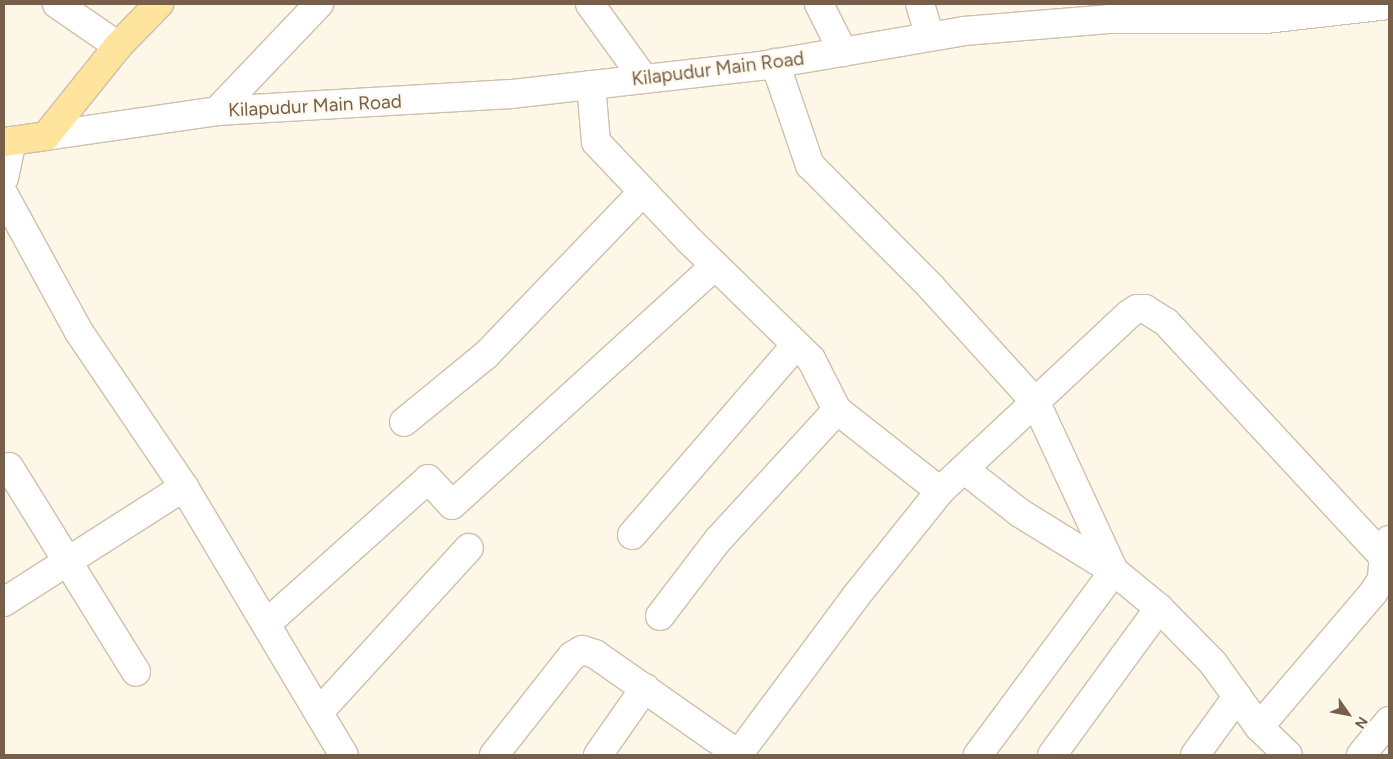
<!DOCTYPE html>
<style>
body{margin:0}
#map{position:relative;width:1393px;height:759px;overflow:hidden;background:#fdf7e7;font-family:Figtree,sans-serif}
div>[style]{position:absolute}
.roads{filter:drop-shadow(1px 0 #d0bfac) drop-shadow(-1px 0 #d0bfac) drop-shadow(0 1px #d0bfac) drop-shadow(0 -1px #d0bfac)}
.minor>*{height:28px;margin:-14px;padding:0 14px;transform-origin:14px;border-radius:14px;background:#fff}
.major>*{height:28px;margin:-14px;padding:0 14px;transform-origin:14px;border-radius:14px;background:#fee49d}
span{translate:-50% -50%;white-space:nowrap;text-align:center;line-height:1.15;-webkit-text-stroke:4.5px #fffaee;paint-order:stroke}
.street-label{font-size:19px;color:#785f4a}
.frame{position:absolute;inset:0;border:5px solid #785f4a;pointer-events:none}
.north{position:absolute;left:1323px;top:689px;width:50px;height:50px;-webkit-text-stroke:4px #fffaee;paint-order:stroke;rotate:123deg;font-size:14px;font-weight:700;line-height:20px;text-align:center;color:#785f4a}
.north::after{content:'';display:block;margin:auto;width:18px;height:22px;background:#785f4a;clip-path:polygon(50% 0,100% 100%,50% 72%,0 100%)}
</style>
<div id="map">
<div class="roads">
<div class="minor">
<div style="left:57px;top:4px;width:74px;rotate:34.5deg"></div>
<div style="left:590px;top:4px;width:92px;rotate:54.2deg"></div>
<div style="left:819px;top:4px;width:54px;rotate:63.4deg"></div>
<div style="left:920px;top:4px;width:34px;rotate:73deg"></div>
<div style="left:775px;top:63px;width:108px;rotate:71.1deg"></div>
<div style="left:810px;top:165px;width:172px;rotate:45.2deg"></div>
<div style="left:931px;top:287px;width:156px;rotate:47.8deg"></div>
<div style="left:1036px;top:403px;width:185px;rotate:65.1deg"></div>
<div style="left:1114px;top:571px;width:229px;rotate:126.5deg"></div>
<div style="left:591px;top:85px;width:57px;rotate:85deg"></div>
<div style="left:596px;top:142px;width:138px;rotate:46.5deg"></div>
<div style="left:691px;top:242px;width:168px;rotate:44.3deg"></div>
<div style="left:811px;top:359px;width:57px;rotate:63deg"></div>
<div style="left:837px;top:410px;width:131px;rotate:38.2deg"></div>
<div style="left:217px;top:111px;width:148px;rotate:-46.4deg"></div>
<div style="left:46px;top:136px;width:173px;rotate:-8.3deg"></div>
<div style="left:217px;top:111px;width:294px;rotate:-3.3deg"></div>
<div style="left:511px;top:94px;width:251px;rotate:-6.4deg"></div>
<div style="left:760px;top:66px;width:207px;rotate:-9.7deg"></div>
<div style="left:964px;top:31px;width:145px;rotate:-4.7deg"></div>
<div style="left:1109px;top:19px;width:157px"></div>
<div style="left:1266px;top:19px;width:124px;rotate:-6.5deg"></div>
<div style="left:4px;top:178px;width:38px;rotate:-78deg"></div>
<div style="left:4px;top:195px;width:156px;rotate:61.3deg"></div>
<div style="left:79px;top:332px;width:187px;rotate:55.9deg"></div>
<div style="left:184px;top:487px;width:312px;rotate:59.2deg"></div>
<div style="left:404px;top:422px;width:106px;rotate:-39.3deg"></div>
<div style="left:486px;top:355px;width:226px;rotate:-46.1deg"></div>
<div style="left:9px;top:467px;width:241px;rotate:58.2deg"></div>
<div style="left:965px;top:470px;width:70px;rotate:38deg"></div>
<div style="left:1020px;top:513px;width:110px;rotate:31.7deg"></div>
<div style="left:1114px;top:571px;width:58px;rotate:39.4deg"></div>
<div style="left:1159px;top:608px;width:77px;rotate:45.5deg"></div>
<div style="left:1213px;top:663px;width:79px;rotate:54.3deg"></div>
<div style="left:1259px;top:727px;width:40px;rotate:44deg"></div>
<div style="left:632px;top:535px;width:251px;rotate:-49.2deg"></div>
<div style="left:4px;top:602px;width:214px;rotate:-32.6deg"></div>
<div style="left:660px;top:616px;width:96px;rotate:-52.7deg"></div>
<div style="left:718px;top:540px;width:176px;rotate:-47.5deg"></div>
<div style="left:266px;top:624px;width:217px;rotate:-41.8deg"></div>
<div style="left:428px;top:479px;width:35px;rotate:47deg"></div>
<div style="left:452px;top:505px;width:355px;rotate:-42.3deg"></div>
<div style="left:319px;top:712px;width:222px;rotate:-47.6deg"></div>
<div style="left:1259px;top:727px;width:176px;rotate:-49.6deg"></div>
<div style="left:1373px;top:593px;width:17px;rotate:-57deg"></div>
<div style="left:1382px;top:579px;width:32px;rotate:-86deg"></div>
<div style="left:1384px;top:547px;width:9px;rotate:-54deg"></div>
<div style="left:494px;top:755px;width:126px;rotate:-51.8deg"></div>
<div style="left:572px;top:656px;width:12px;rotate:-31deg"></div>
<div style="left:582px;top:650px;width:14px;rotate:17deg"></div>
<div style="left:595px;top:654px;width:176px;rotate:35deg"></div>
<div style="left:598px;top:755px;width:82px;rotate:-55deg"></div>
<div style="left:738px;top:755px;width:198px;rotate:-53.4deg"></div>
<div style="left:856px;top:596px;width:134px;rotate:-51.3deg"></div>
<div style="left:940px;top:491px;width:259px;rotate:-43.1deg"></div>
<div style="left:1129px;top:314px;width:9px;rotate:-32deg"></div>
<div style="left:1137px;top:309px;width:8px"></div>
<div style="left:1145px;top:309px;width:25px;rotate:32deg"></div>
<div style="left:1166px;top:322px;width:319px;rotate:47.2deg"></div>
<div style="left:1052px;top:755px;width:182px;rotate:-53.9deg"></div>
<div style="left:1195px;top:755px;width:72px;rotate:-54.1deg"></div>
<div style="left:1361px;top:755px;width:44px;rotate:-50.5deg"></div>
</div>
<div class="major">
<div style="left:4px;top:142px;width:42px;rotate:-8.1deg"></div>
<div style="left:46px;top:136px;width:115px;rotate:-51.3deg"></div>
<div style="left:118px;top:46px;width:59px;rotate:-45.7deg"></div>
</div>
</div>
<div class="street-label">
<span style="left:718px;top:69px;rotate:-7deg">Kilapudur Main Road</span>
<span style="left:315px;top:106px;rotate:-3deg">Kilapudur Main Road</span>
</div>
<div class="frame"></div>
<div class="north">N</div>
</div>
